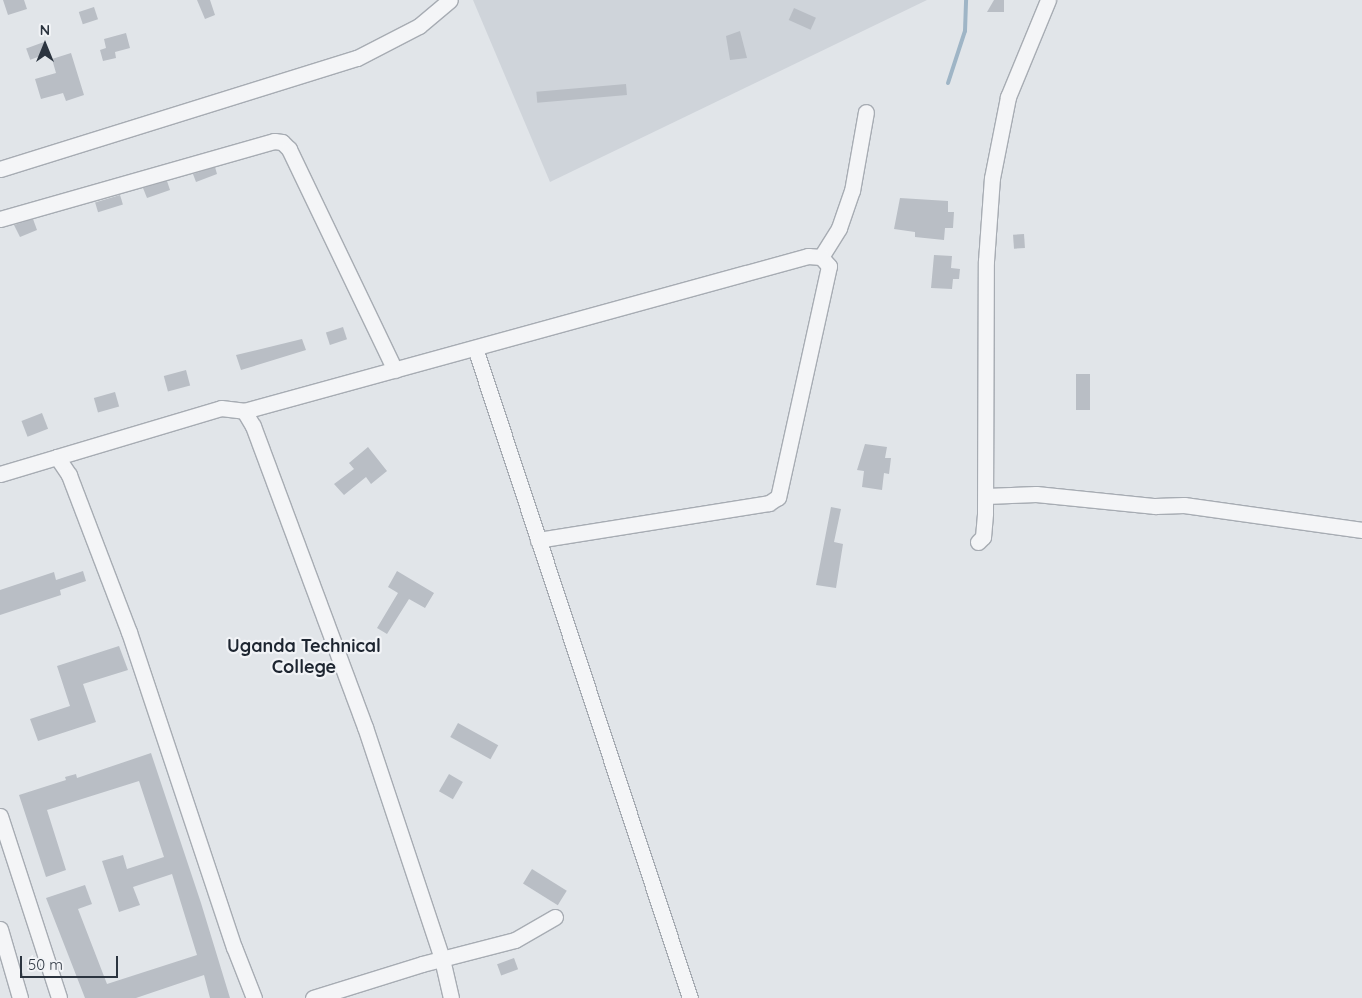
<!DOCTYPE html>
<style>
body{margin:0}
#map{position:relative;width:1362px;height:998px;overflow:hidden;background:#e1e5e9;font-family:Quicksand,sans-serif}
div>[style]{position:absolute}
.built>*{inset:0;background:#cfd4da}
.stream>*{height:4px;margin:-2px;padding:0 2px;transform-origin:2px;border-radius:2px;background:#9fb5c6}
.building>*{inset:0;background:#b9bec5;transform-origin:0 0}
.roads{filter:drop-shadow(1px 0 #a7acb3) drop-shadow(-1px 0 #a7acb3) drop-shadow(0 1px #a7acb3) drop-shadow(0 -1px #a7acb3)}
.minor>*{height:15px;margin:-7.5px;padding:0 7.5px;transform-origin:7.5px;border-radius:7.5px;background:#f4f5f7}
span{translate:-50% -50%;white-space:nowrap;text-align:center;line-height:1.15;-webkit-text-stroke:4.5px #f1f3f6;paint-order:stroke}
.quarter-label{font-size:18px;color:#1d2530;font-weight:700}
.north{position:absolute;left:20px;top:20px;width:50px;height:50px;-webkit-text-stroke:4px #f1f3f6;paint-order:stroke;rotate:0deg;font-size:14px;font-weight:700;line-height:20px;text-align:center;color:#2b343f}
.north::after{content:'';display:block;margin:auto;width:18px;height:22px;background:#2b343f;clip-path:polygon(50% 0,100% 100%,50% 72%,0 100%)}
.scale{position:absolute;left:20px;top:956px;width:98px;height:22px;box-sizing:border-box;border:2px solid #2b343f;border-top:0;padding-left:6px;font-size:15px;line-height:18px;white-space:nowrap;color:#2b343f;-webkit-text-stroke:4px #f1f3f6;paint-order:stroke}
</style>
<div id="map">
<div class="built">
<div style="clip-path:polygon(473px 0,927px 0,550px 182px)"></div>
</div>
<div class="stream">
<div style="left:948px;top:83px;width:55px;rotate:-71.9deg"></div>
<div style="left:965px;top:31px;width:31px;rotate:-88deg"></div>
</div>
<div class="building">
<div style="clip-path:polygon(3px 0,24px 0,27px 9px,8px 15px)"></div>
<div style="clip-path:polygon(197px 0,210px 0,215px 15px,205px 19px)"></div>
<div style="clip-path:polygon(994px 0,1004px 0,1004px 12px,987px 12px)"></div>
<div style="left:94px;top:7px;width:13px;height:16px;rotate:72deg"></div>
<div style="left:794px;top:8px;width:24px;height:13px;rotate:24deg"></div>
<div style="clip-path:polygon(740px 31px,747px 58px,730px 60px,726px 36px)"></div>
<div style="clip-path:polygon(126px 33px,130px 48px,115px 52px,116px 58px,103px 61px,100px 50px,106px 48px,104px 39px)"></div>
<div style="left:44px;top:42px;width:12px;height:19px;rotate:70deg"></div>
<div style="clip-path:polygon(71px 53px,84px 95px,66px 101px,63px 93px,41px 99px,35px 79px,56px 73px,52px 59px)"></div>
<div style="left:626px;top:84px;width:11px;height:90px;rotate:85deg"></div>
<div style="clip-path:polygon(215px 167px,217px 174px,196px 182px,193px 174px)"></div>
<div style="clip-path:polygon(167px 181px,170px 190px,147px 198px,143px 188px)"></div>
<div style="left:120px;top:195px;width:10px;height:26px;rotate:73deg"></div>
<div style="clip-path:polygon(900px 198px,948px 201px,948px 212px,954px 212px,953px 228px,945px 228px,944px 240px,915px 237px,915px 232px,894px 229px)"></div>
<div style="clip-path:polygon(33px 219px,37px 230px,20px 237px,14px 225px)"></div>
<div style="left:1024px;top:234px;width:14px;height:11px;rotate:86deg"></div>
<div style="clip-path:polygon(934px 255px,952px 256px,951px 268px,960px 269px,959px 279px,953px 279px,952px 289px,931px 288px)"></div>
<div style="left:343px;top:327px;width:13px;height:18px;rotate:72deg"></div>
<div style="clip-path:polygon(302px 339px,306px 350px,241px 370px,236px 355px)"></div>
<div style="left:186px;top:370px;width:16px;height:23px;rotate:75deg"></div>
<div style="left:1076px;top:374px;width:14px;height:36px"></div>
<div style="left:115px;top:392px;width:15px;height:22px;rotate:74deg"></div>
<div style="left:42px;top:413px;width:17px;height:22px;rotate:69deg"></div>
<div style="clip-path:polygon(865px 444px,887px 447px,885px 458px,891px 458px,889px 474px,884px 473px,882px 490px,862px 487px,864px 471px,857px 470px)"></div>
<div style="clip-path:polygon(368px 447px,387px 471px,371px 484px,366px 477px,344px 495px,334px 484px,354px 469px,349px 463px)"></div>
<div style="clip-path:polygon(831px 507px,841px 509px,834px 542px,843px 544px,836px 588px,816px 585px)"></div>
<div style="clip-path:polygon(83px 571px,86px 581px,60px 590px,61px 595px,0 615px,0 590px,54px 572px,56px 580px)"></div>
<div style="clip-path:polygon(397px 571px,434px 593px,425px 608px,409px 599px,387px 634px,377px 628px,398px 593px,388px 587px)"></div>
<div style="clip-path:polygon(119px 646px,128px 670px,83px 684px,96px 722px,38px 741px,30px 719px,70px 706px,57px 666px)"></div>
<div style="left:458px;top:723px;width:46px;height:16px;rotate:29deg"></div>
<div style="clip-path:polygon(151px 753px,201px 903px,230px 998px,210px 998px,204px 975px,136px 998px,85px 998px,46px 898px,85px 885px,92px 904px,78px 909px,107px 984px,197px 955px,172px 874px,133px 887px,140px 905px,119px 912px,102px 861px,123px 855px,127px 869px,164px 857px,139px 781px,47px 810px,66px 870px,46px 877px,19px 795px,66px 780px,65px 777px,76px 774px,77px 778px)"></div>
<div style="left:449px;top:774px;width:16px;height:20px;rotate:30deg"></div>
<div style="left:532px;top:869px;width:41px;height:17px;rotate:32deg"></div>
<div style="left:514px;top:958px;width:12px;height:18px;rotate:70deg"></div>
</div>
<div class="roads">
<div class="minor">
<div style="left:0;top:169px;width:374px;rotate:-17.3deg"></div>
<div style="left:357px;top:58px;width:70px;rotate:-27.3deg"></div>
<div style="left:419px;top:26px;width:40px;rotate:-40deg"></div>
<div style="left:0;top:219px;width:285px;rotate:-15.9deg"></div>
<div style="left:274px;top:141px;width:8px;rotate:7deg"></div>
<div style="left:282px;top:142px;width:10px;rotate:45deg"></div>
<div style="left:289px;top:149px;width:245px;rotate:64.4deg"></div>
<div style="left:821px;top:257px;width:34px;rotate:-58deg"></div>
<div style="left:839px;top:228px;width:39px;rotate:-71deg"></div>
<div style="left:852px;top:191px;width:80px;rotate:-80deg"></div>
<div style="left:475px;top:348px;width:685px;rotate:71.7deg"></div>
<div style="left:244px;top:411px;width:585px;rotate:-15.37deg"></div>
<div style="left:808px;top:256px;width:13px;rotate:4deg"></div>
<div style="left:821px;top:257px;width:12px;rotate:48deg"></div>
<div style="left:829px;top:266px;width:237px;rotate:102.4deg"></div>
<div style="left:778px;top:497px;width:11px;rotate:146deg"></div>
<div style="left:769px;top:503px;width:234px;rotate:170.9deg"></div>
<div style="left:57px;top:457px;width:171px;rotate:-16.6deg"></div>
<div style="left:221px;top:408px;width:23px;rotate:7deg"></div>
<div style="left:244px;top:411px;width:17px;rotate:59deg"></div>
<div style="left:253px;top:426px;width:321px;rotate:69.6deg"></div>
<div style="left:365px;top:727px;width:244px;rotate:71.6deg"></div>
<div style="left:442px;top:959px;width:40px;rotate:77deg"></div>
<div style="left:0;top:474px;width:59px;rotate:-16.6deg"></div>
<div style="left:57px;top:457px;width:22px;rotate:56deg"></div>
<div style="left:69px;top:475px;width:168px;rotate:69.1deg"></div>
<div style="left:129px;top:632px;width:332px;rotate:71.6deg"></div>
<div style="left:234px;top:947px;width:55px;rotate:68.6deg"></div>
<div style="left:986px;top:496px;width:50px;rotate:-2.3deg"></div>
<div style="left:1036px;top:494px;width:120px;rotate:5.8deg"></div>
<div style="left:1155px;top:506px;width:29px;rotate:-2deg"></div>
<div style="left:1184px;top:505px;width:180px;rotate:8deg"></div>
<div style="left:978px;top:542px;width:7px;rotate:-45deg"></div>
<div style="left:983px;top:537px;width:24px;rotate:-85deg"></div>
<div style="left:985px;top:513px;width:252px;rotate:-89.8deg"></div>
<div style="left:986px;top:261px;width:83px;rotate:-85.9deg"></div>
<div style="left:992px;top:178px;width:83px;rotate:-78.8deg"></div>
<div style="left:1008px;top:97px;width:105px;rotate:-67.6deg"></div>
<div style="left:0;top:816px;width:191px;rotate:72deg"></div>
<div style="left:0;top:929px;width:72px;rotate:73.8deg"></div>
<div style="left:313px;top:998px;width:114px;rotate:-17.3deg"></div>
<div style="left:422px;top:964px;width:96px;rotate:-14.5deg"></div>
<div style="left:515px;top:940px;width:46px;rotate:-29.9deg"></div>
</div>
</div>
<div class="quarter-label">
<span style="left:304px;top:657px">Uganda Technical<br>College</span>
</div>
<div class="north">N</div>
<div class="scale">50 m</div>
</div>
